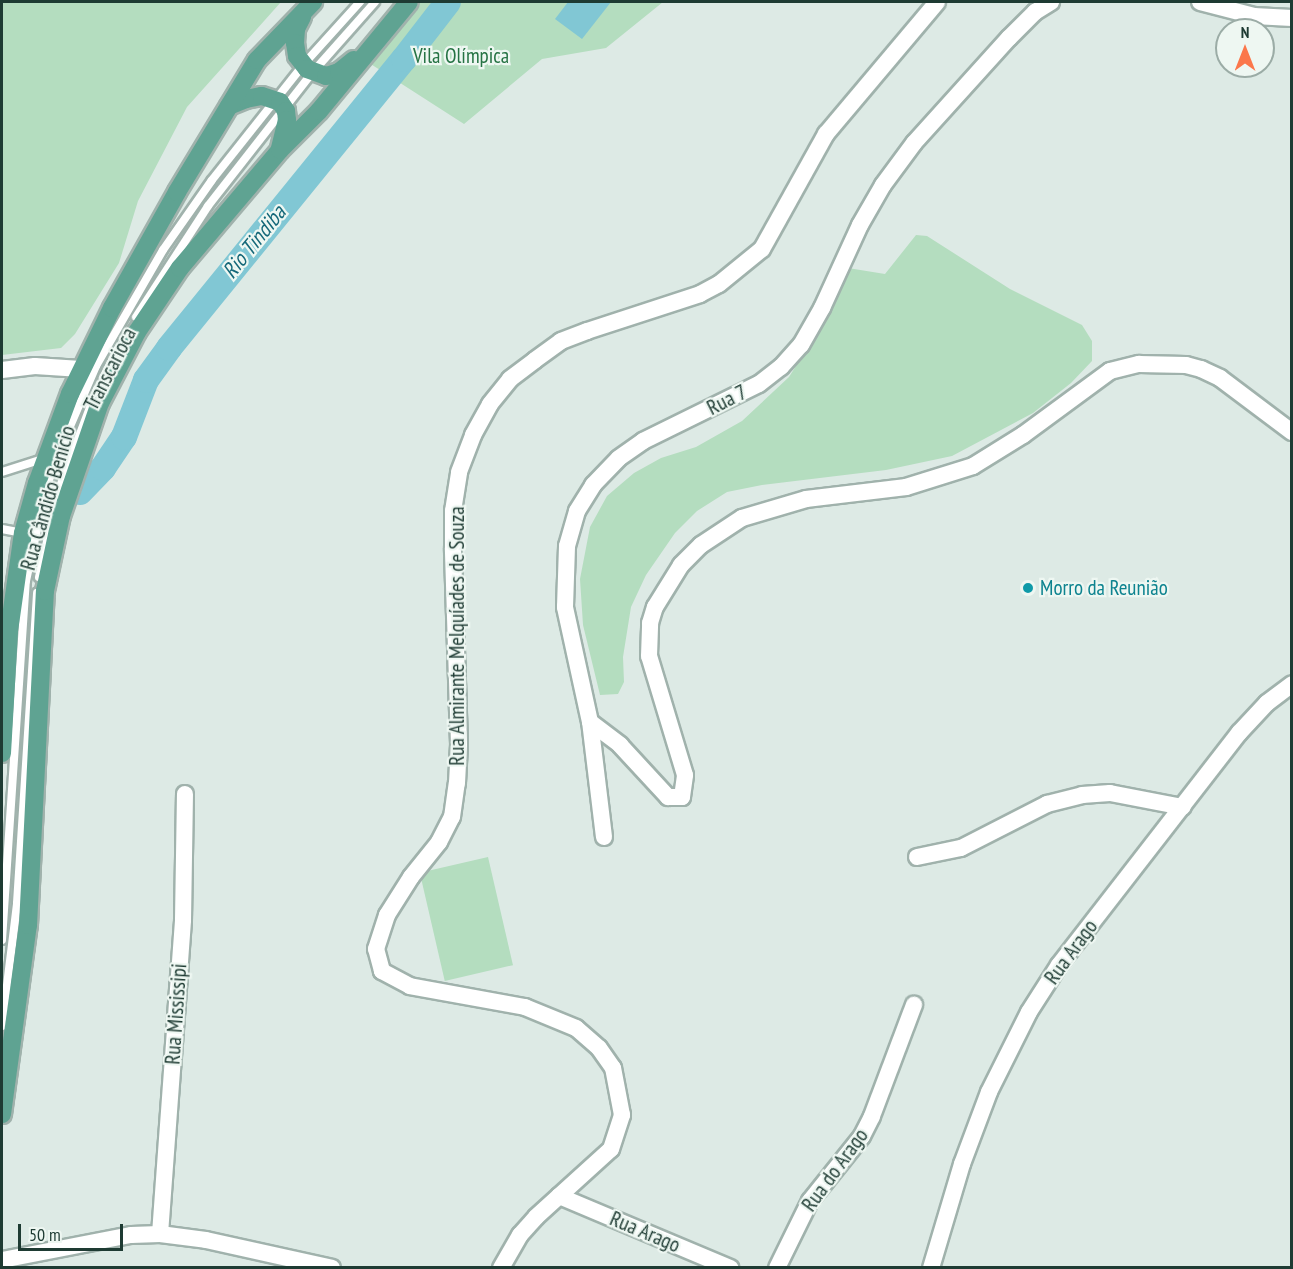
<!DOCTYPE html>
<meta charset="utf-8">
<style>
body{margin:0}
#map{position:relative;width:1293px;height:1269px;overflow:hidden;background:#ddeae5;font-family:"PT Sans Narrow",sans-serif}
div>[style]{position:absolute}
.green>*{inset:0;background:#b4ddbf;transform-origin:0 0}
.water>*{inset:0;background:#81c7d4}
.river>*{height:26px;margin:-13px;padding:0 13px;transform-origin:13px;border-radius:13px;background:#81c7d4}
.roads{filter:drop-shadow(2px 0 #a0b2ac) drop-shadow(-2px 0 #a0b2ac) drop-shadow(0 2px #a0b2ac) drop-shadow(0 -2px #a0b2ac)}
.lane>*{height:8px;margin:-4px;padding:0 4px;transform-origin:4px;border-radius:4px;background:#fff}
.street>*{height:16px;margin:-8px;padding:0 8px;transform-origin:8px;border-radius:8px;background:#fff}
.primary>*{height:18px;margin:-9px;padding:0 9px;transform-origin:9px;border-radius:9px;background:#5fa392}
.dots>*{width:16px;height:16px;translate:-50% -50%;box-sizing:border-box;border:3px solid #eef7f2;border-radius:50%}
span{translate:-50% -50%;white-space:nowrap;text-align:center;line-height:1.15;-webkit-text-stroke:4.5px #eef7f2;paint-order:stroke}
.park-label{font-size:21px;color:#267344}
.street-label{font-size:21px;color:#1e3b33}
.culture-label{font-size:21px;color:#0d838f}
.left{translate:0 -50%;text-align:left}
.water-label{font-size:22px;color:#156879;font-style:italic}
.frame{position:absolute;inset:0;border:3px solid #1e3b33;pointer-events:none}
.north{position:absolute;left:1215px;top:18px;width:60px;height:60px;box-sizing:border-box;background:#eef7f2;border:2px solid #9baca6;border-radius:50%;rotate:0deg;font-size:16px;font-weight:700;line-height:24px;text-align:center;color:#1e3b33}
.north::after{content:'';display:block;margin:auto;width:21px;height:27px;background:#fb774b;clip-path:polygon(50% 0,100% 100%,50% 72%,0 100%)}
.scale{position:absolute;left:18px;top:1224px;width:105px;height:27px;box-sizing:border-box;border:3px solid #1e3b33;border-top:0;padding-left:8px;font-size:18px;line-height:21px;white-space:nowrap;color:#1e3b33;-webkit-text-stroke:4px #eef7f2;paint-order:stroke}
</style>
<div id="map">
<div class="green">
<div style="clip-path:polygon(2px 2px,281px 2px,187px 107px,138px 201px,119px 263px,75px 334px,61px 348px,2px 355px)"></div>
<div style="clip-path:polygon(411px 2px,663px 2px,606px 48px,542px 59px,464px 124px,366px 61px)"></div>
<div style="clip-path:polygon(916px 235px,927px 236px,1010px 289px,1082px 325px,1092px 341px,1092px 361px,1071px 383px,1033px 413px,952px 456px,886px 470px,762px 485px,727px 492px,697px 511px,675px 533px,646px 575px,631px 607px,623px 657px,624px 682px,618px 694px,600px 695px,583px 625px,580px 579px,590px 527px,607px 496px,634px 473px,661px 458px,696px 447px,742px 421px,789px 377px,823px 323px,840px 277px,848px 268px,885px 274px)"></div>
<div style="left:488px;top:857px;width:111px;height:70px;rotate:77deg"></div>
</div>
<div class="water">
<div style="clip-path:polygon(568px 2px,611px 2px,582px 39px,555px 19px)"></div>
</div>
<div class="river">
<div style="left:80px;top:492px;width:33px;rotate:-46deg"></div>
<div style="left:103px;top:468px;width:37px;rotate:-56deg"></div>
<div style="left:124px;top:437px;width:61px;rotate:-68.9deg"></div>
<div style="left:146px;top:380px;width:39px;rotate:-54deg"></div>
<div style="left:169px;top:348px;width:372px;rotate:-50.9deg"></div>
<div style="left:404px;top:59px;width:72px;rotate:-52.3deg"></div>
</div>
<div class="roads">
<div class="lane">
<div style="left:136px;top:317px;width:132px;rotate:-57deg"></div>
<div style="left:208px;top:206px;width:169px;rotate:-52deg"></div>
<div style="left:312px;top:73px;width:95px;rotate:-48.4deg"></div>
<div style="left:103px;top:378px;width:33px;rotate:-63deg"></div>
<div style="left:2px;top:472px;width:46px;rotate:-17.7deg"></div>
<div style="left:2px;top:529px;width:21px;rotate:11deg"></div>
<div style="left:39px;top:577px;width:87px;rotate:-77.4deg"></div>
<div style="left:58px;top:492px;width:110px;rotate:-69.3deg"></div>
<div style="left:2px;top:940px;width:360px;rotate:-86.2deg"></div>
<div style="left:26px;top:581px;width:95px;rotate:-77.9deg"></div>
<div style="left:46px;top:488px;width:38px;rotate:-70deg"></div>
<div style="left:59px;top:452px;width:94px;rotate:-66.7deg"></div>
<div style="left:96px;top:366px;width:134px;rotate:-60deg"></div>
<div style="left:163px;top:250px;width:85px;rotate:-55deg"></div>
<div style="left:212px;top:180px;width:147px;rotate:-51.6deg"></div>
<div style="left:303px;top:65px;width:85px;rotate:-47.9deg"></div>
<div style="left:2px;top:1026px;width:124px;rotate:-83deg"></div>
<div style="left:17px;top:903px;width:311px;rotate:-86.3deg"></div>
</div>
<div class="street">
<div style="left:1200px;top:2px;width:56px;rotate:14.5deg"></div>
<div style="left:1254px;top:16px;width:38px;rotate:3deg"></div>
<div style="left:2px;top:370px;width:33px;rotate:-7deg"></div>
<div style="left:35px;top:366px;width:46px;rotate:3.7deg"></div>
<div style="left:590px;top:722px;width:38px;rotate:37deg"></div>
<div style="left:620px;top:745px;width:71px;rotate:47.3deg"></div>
<div style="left:668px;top:797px;width:14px"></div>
<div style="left:682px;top:797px;width:22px;rotate:-82deg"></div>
<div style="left:685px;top:775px;width:124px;rotate:-106.8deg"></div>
<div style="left:649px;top:656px;width:33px;rotate:-88deg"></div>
<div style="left:650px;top:623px;width:17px;rotate:-73deg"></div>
<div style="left:655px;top:607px;width:49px;rotate:-58.2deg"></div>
<div style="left:681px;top:565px;width:28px;rotate:-45deg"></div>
<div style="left:701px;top:545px;width:49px;rotate:-33.4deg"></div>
<div style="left:742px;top:518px;width:67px;rotate:-16.5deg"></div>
<div style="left:806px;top:499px;width:101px;rotate:-6.8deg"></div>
<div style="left:906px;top:487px;width:70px;rotate:-17.4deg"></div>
<div style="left:973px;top:466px;width:59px;rotate:-31.8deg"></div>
<div style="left:1023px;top:435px;width:108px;rotate:-36.3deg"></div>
<div style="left:1110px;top:371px;width:30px;rotate:-14deg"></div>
<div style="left:1139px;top:364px;width:47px;rotate:1.2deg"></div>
<div style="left:1186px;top:365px;width:16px;rotate:15deg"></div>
<div style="left:1201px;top:369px;width:21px;rotate:25deg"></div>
<div style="left:1220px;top:378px;width:90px;rotate:36.9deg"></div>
<div style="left:604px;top:837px;width:116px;rotate:-96.9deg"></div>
<div style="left:590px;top:722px;width:118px;rotate:-102.3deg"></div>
<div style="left:565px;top:607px;width:61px;rotate:-88.1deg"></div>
<div style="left:567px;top:546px;width:36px;rotate:-74deg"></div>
<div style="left:577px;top:511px;width:31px;rotate:-58deg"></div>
<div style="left:593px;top:485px;width:37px;rotate:-46deg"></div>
<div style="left:619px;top:458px;width:29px;rotate:-35deg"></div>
<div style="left:643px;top:441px;width:129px;rotate:-26.2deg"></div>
<div style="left:759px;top:384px;width:28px;rotate:-38deg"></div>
<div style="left:781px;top:367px;width:30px;rotate:-48deg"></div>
<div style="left:801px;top:345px;width:43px;rotate:-60.4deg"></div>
<div style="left:822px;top:308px;width:91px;rotate:-65.4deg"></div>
<div style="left:860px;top:225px;width:46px;rotate:-60.1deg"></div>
<div style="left:883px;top:185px;width:52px;rotate:-53.6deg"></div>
<div style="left:914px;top:143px;width:142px;rotate:-47.9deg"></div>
<div style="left:1009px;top:38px;width:37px;rotate:-45deg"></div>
<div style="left:1035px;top:12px;width:19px;rotate:-32deg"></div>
<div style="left:917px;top:857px;width:45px;rotate:-11.6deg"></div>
<div style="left:961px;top:848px;width:97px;rotate:-27.1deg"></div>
<div style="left:1047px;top:804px;width:36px;rotate:-14deg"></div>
<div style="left:1082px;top:795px;width:28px;rotate:-4deg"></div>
<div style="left:1110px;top:793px;width:74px;rotate:10.9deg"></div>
<div style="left:559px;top:1196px;width:186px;rotate:22.8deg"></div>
<div style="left:160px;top:1234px;width:315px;rotate:-85.8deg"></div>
<div style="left:183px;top:920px;width:126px;rotate:-89.1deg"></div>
<div style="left:2px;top:1260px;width:131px;rotate:-11deg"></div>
<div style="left:131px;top:1235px;width:29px;rotate:-2deg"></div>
<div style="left:160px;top:1234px;width:46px;rotate:7.4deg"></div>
<div style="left:206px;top:1240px;width:129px;rotate:12.5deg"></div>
<div style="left:501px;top:1268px;width:38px;rotate:-60deg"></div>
<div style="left:520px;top:1235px;width:24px;rotate:-48deg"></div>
<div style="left:536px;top:1217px;width:101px;rotate:-42.2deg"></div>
<div style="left:611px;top:1149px;width:36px;rotate:-72deg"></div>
<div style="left:622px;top:1115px;width:48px;rotate:-100.8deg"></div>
<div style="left:613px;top:1068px;width:24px;rotate:-125deg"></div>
<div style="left:599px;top:1048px;width:30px;rotate:-139deg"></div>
<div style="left:576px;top:1028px;width:55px;rotate:-157.6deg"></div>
<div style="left:525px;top:1007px;width:117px;rotate:-169.7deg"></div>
<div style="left:410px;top:986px;width:32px;rotate:-152deg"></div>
<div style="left:382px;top:971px;width:23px;rotate:-105deg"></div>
<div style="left:376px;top:949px;width:36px;rotate:-72deg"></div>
<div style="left:387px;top:915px;width:45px;rotate:-57.7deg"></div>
<div style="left:411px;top:877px;width:45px;rotate:-51.3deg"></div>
<div style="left:439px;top:842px;width:28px;rotate:-63deg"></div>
<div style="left:452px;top:817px;width:34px;rotate:-82deg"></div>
<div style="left:457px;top:783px;width:39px;rotate:-87deg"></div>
<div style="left:459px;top:744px;width:196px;rotate:-91.8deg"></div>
<div style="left:453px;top:548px;width:37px;rotate:-90deg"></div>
<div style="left:453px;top:511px;width:39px;rotate:-81deg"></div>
<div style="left:459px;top:472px;width:40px;rotate:-69deg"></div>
<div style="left:473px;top:435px;width:35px;rotate:-61deg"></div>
<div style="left:490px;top:404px;width:32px;rotate:-51deg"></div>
<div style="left:510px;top:379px;width:31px;rotate:-37deg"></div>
<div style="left:535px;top:360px;width:32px;rotate:-36deg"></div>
<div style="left:561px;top:341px;width:28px;rotate:-21deg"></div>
<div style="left:587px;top:331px;width:119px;rotate:-18.1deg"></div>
<div style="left:700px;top:294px;width:21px;rotate:-28deg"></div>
<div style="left:719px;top:284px;width:55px;rotate:-39.1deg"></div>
<div style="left:762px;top:249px;width:132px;rotate:-60.9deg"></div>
<div style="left:826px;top:134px;width:172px;rotate:-49.9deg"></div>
<div style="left:777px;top:1268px;width:75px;rotate:-63.8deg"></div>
<div style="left:810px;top:1201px;width:83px;rotate:-51.3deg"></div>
<div style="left:862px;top:1136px;width:22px;rotate:-63deg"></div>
<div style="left:872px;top:1116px;width:119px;rotate:-69.3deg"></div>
<div style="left:931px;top:1268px;width:109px;rotate:-73.4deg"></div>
<div style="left:962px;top:1164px;width:77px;rotate:-69.4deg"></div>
<div style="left:989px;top:1092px;width:89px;rotate:-63.4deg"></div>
<div style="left:1029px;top:1012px;width:56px;rotate:-57.4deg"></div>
<div style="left:1059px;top:965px;width:294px;rotate:-52.2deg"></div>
<div style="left:1239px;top:733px;width:41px;rotate:-47deg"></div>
<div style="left:1267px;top:703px;width:31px;rotate:-37deg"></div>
</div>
<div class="primary">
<div style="left:302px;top:17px;width:13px;rotate:117deg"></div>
<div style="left:296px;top:29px;width:14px;rotate:94deg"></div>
<div style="left:295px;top:43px;width:13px;rotate:81deg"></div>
<div style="left:297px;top:56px;width:16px;rotate:52deg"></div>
<div style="left:307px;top:69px;width:20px;rotate:20deg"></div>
<div style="left:326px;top:76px;width:14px;rotate:-17deg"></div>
<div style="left:339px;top:72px;width:19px;rotate:-39deg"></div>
<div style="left:229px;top:106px;width:18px;rotate:-22deg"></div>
<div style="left:246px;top:99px;width:16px;rotate:-11deg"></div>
<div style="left:262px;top:96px;width:19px;rotate:18deg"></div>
<div style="left:280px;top:102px;width:11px;rotate:56deg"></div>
<div style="left:286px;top:111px;width:9px;rotate:84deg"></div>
<div style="left:287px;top:120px;width:30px;rotate:104deg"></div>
<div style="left:2px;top:753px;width:122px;rotate:-86.7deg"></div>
<div style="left:9px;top:631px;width:99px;rotate:-81.9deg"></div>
<div style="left:23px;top:533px;width:52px;rotate:-74.4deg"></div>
<div style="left:37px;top:483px;width:95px;rotate:-69.7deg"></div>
<div style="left:70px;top:394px;width:96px;rotate:-64deg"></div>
<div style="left:112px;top:308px;width:133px;rotate:-60.7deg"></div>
<div style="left:177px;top:192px;width:154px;rotate:-58.8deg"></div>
<div style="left:257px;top:60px;width:81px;rotate:-46deg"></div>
<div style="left:2px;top:1114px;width:191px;rotate:-82.2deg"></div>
<div style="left:28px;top:925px;width:334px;rotate:-87.1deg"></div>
<div style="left:45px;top:591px;width:77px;rotate:-78deg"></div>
<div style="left:61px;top:516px;width:120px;rotate:-71deg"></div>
<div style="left:100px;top:403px;width:80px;rotate:-62.5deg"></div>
<div style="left:137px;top:332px;width:77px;rotate:-56.1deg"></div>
<div style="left:180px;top:268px;width:155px;rotate:-49.7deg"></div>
<div style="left:280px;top:150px;width:55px;rotate:-45deg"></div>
<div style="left:319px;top:111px;width:141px;rotate:-50.5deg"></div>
</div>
</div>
<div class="dots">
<div style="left:1028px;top:588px;background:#0f9aa8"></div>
</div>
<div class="park-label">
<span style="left:461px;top:56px">Vila Olímpica</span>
</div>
<div class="street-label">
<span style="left:110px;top:369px;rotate:-63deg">Transcarioca</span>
<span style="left:727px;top:400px;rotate:-27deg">Rua 7</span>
<span style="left:48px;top:498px;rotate:-74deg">Rua Cândido Benício</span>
<span style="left:457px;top:636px;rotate:-90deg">Rua Almirante Melquíades de Souza</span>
<span style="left:1071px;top:952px;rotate:-54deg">Rua Arago</span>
<span style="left:176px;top:1014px;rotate:-86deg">Rua Mississipi</span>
<span style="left:835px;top:1170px;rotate:-54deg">Rua do Arago</span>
<span style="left:645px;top:1232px;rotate:23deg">Rua Arago</span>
</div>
<div class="culture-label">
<span class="left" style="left:1040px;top:588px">Morro da Reunião</span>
</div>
<div class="water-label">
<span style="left:254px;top:242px;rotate:-51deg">Rio Tindiba</span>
</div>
<div class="frame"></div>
<div class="north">N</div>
<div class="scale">50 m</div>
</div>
